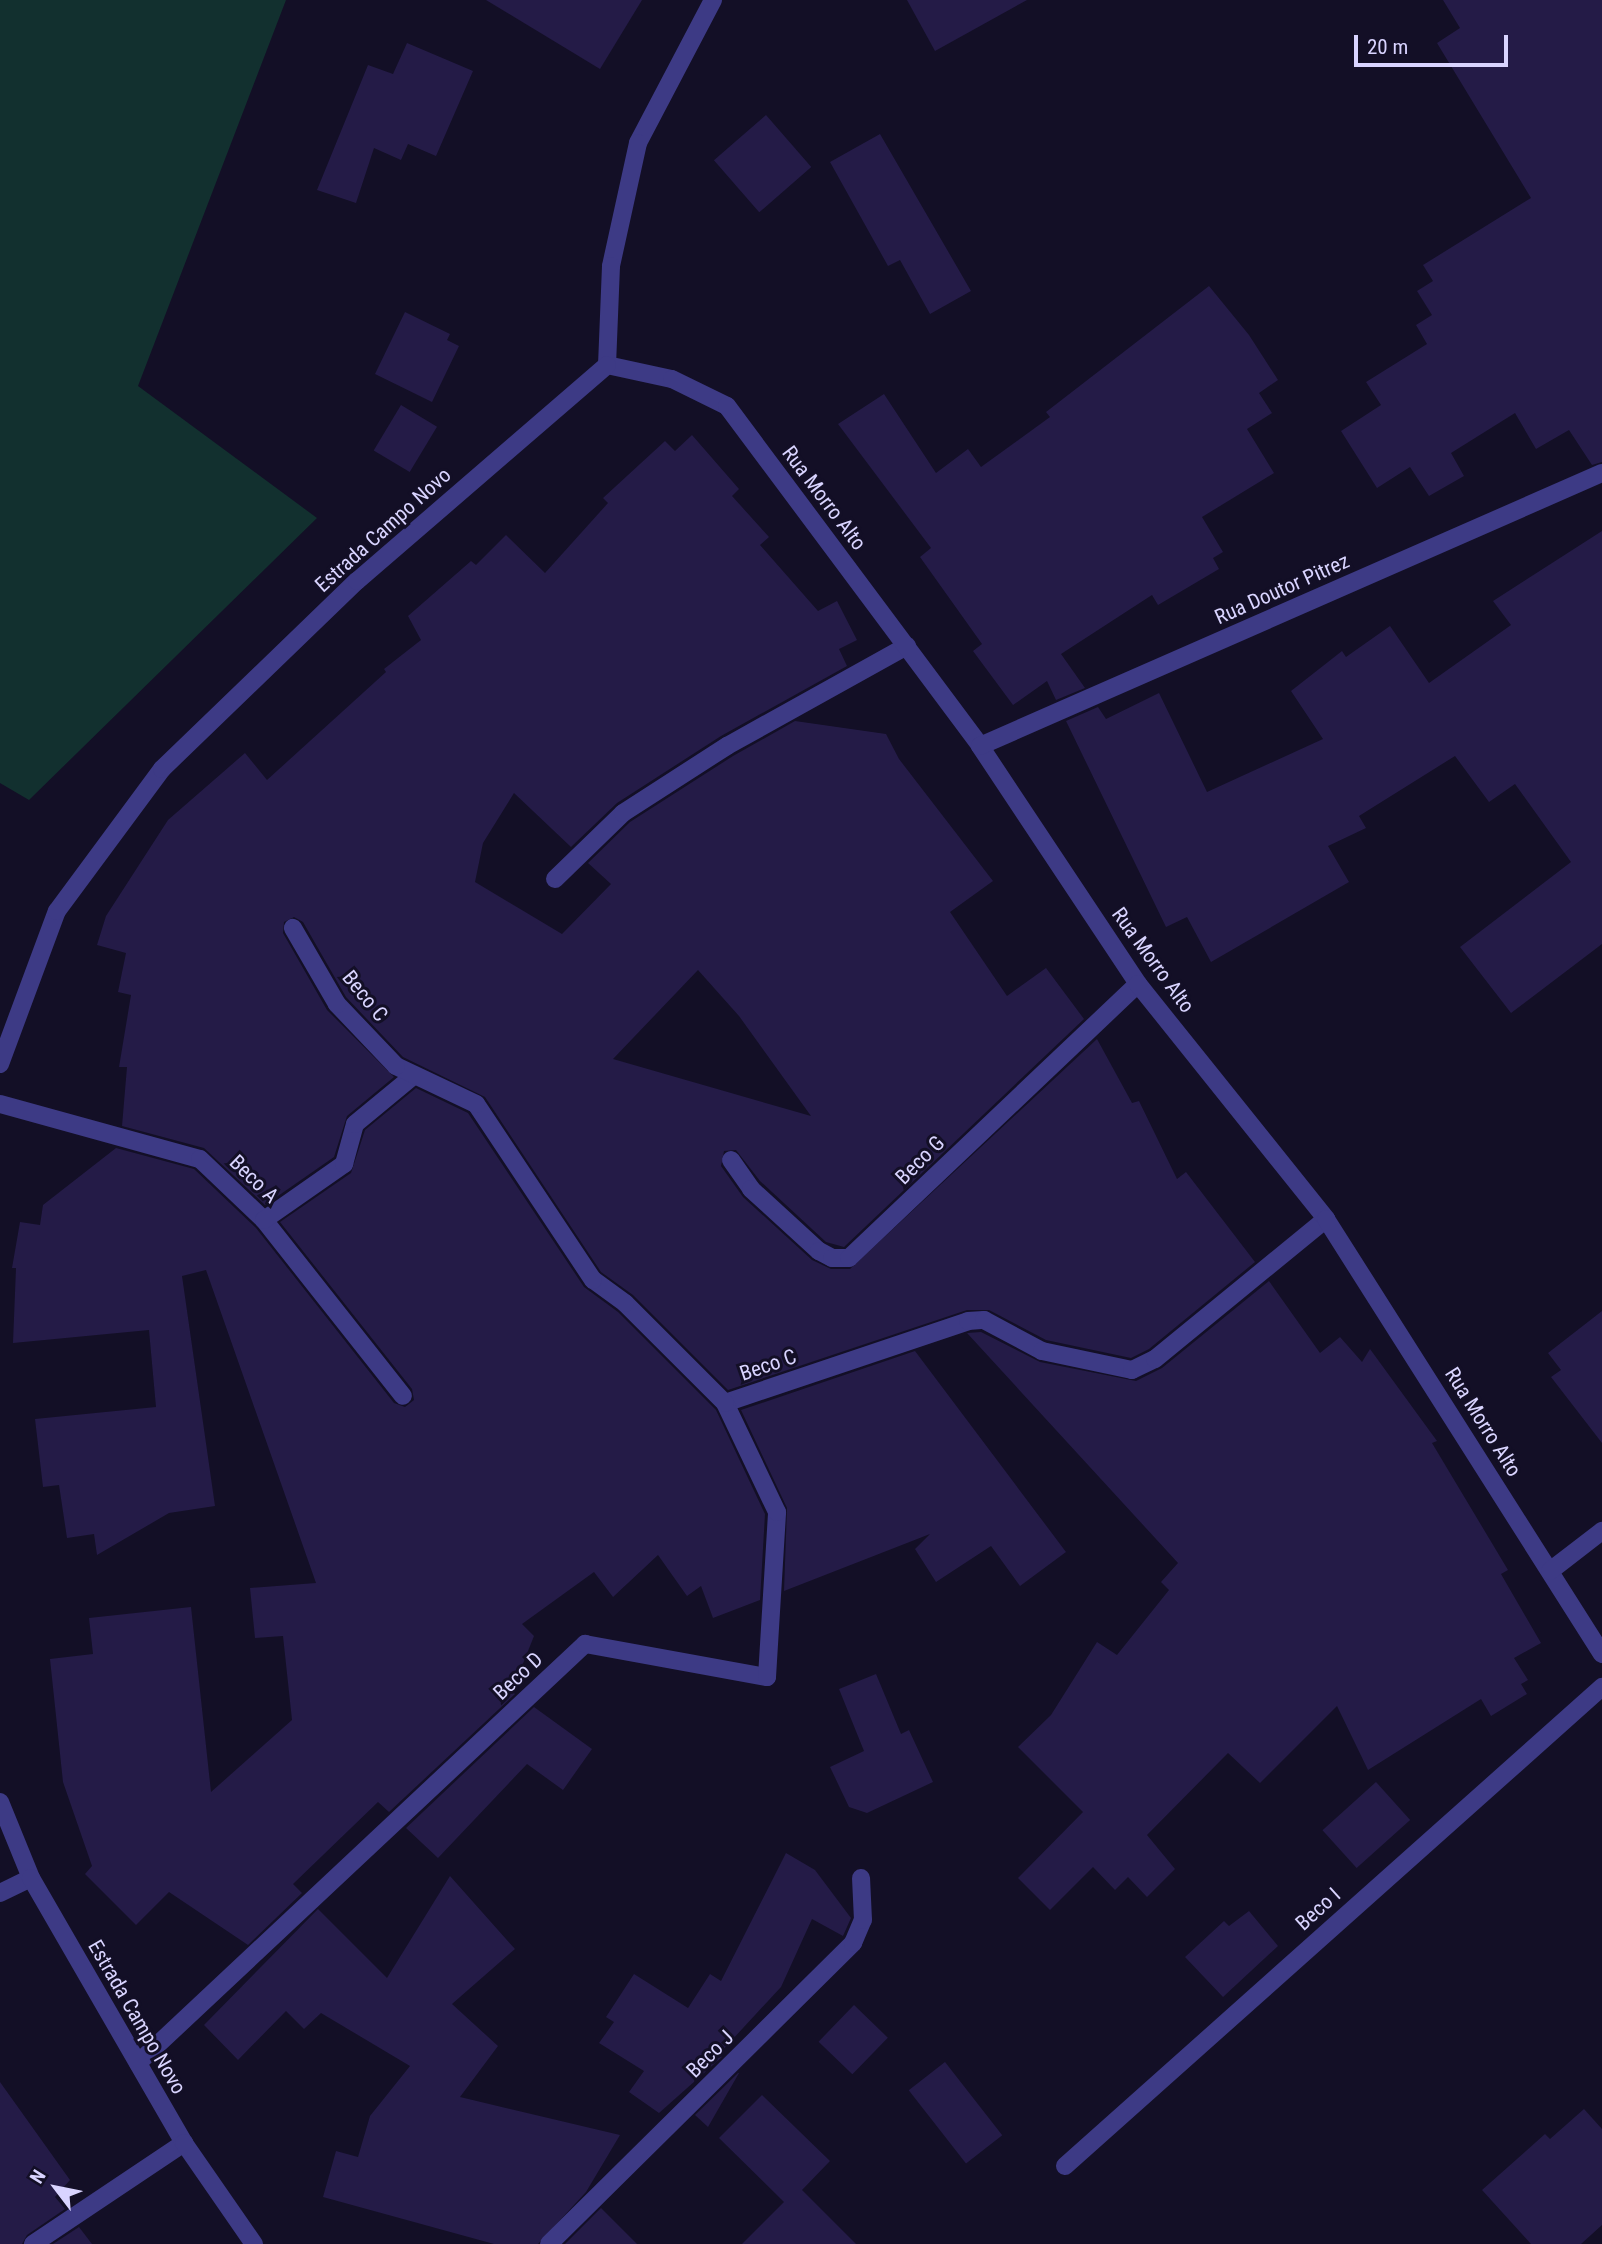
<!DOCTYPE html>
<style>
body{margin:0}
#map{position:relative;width:1602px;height:2244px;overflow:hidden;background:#130f26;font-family:"Roboto Condensed",sans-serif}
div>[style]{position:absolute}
.green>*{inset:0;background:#12302f}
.building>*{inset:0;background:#241b47;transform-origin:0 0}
.service>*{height:18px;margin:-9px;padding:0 9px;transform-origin:9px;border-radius:9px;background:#3d3a85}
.minor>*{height:18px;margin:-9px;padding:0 9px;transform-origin:9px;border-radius:9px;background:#3d3a85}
.tertiary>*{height:18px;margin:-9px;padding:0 9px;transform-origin:9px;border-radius:9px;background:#3d3a85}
span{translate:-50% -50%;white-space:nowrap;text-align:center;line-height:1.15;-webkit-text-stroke:6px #130f26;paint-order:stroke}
.street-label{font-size:21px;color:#d9d4ff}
.north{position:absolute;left:21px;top:2153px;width:70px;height:70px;-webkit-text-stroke:5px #130f26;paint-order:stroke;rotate:302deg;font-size:19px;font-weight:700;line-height:28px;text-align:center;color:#d9d4ff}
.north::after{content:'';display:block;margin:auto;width:24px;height:32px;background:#d9d4ff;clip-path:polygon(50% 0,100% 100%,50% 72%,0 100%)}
.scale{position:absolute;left:1354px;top:35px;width:154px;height:32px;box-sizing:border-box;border:4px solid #d9d4ff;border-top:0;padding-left:9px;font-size:21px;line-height:24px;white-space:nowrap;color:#d9d4ff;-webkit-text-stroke:5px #130f26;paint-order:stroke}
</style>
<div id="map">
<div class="green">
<div style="clip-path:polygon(0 0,286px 0,138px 386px,317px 518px,29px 800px,0 783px)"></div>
</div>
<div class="building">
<div style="clip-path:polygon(486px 0,642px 0,600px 69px)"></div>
<div style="clip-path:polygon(907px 0,1027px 0,935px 51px)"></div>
<div style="clip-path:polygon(1443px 0,1602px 0,1602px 462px,1592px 465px,1569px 430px,1536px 449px,1515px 413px,1451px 453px,1464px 476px,1429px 496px,1410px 467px,1377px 488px,1341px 431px,1381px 405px,1366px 382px,1427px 344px,1416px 325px,1432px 315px,1417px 291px,1433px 281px,1423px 265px,1531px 198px,1437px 43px,1460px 28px)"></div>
<div style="clip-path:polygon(407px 43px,473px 71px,436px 156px,408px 144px,401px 160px,374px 148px,356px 203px,317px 190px,368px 65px,393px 74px)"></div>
<div style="left:766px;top:115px;width:69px;height:69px;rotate:49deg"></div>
<div style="clip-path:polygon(880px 134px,971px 291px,930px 314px,900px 260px,888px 266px,830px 162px)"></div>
<div style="clip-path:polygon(1209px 286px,1249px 335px,1278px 380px,1259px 393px,1272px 413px,1247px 429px,1274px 473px,1202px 517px,1223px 552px,1213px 558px,1219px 569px,1158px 605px,1152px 595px,1061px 654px,1085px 688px,1056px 700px,1047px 681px,1013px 705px,973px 651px,982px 644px,920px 557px,931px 548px,838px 424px,884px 394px,936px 473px,968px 449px,981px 467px,1050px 417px,1046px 412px)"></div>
<div style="clip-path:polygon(405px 312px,450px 334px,447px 340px,459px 346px,432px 402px,375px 374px)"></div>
<div style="left:401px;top:405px;width:42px;height:53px;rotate:31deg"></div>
<div style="clip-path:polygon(evenodd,692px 435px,739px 489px,732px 496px,769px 537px,760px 545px,818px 611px,837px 601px,857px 640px,839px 649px,847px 666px,721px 736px,617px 803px,571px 847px,514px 793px,483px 843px,475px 882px,562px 934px,611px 884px,588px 863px,630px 822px,733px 756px,795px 721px,886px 734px,899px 759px,993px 881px,950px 912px,1007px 996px,1046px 968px,1084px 1019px,844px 1247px,826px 1242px,760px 1181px,736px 1150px,724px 1151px,721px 1166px,743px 1197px,812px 1260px,831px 1269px,850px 1269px,1097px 1039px,1132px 1103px,1139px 1101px,1177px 1179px,1186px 1172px,1255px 1262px,1149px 1349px,1131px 1358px,1046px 1340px,989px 1310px,967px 1310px,728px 1390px,633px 1295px,601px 1272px,485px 1097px,403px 1057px,346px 997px,303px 922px,294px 917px,284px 922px,283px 933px,327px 1010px,394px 1077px,347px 1116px,334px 1157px,265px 1205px,204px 1148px,122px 1126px,127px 1067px,119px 1067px,131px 995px,118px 992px,126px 953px,97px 945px,106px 916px,168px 820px,245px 753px,267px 780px,386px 672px,384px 669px,421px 640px,408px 616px,471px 561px,476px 565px,506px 535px,545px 573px,608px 503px,603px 498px,665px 441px,675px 451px,692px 435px,698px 970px,739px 1016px,811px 1116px,613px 1059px,698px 970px)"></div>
<div style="clip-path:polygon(1602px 531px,1602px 944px,1511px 1013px,1460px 947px,1571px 862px,1515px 784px,1489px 802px,1455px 756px,1359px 816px,1366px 828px,1328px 846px,1349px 882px,1211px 962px,1187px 917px,1166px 927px,1066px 721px,1098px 707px,1106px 719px,1159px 693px,1207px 792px,1323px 739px,1291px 691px,1342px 651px,1346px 657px,1390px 626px,1429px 683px,1511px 625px,1493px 601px)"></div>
<div style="clip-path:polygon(416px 1088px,468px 1113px,584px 1287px,618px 1312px,716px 1410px,765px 1514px,760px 1600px,713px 1618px,701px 1586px,687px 1596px,658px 1555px,613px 1597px,594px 1572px,522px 1624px,534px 1636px,512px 1691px,515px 1694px,389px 1812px,378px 1802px,293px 1884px,302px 1893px,248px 1945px,169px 1892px,136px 1925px,85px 1874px,92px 1866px,63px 1782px,50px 1659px,93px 1654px,89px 1618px,191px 1607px,211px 1792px,292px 1720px,283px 1636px,255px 1638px,250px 1588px,316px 1583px,206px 1270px,182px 1276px,215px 1506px,169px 1513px,97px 1555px,94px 1534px,67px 1538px,59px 1485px,43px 1487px,35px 1419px,156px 1407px,149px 1330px,13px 1343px,16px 1268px,12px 1268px,20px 1222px,40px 1225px,43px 1205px,116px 1148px,194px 1169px,256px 1228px,394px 1403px,405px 1407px,414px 1400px,412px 1389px,280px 1222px,351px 1173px,365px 1130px)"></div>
<div style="clip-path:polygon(1269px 1281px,1320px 1353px,1340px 1337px,1362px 1362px,1370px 1349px,1437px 1441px,1432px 1443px,1508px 1570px,1501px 1574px,1541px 1643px,1514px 1658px,1528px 1680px,1521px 1684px,1527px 1694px,1491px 1716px,1481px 1699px,1368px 1770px,1337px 1706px,1260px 1783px,1228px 1753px,1147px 1835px,1175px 1869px,1147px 1897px,1128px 1877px,1115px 1890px,1093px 1867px,1050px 1910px,1018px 1878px,1083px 1812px,1018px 1747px,1051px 1715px,1097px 1642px,1117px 1655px,1169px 1590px,1161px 1582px,1178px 1563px,967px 1333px,981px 1332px,1040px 1362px,1136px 1381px,1162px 1368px)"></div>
<div style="clip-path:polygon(1602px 1311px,1602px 1443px,1551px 1377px,1561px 1370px,1548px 1353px)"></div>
<div style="clip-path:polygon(915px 1351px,1066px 1552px,1020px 1586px,991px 1546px,936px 1582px,915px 1549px,930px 1534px,784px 1591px,787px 1508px,741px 1410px)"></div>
<div style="clip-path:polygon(876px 1674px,901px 1734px,909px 1730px,933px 1782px,867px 1813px,849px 1807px,830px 1767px,864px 1751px,839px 1689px)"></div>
<div style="clip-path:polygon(534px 1707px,592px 1749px,563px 1790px,527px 1764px,438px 1858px,406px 1828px)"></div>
<div style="left:1376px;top:1782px;width:51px;height:72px;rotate:48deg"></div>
<div style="clip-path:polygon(786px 1853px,815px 1870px,851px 1918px,843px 1936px,812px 1919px,781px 1987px,719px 2054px,722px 2057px,659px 2113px,629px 2092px,644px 2071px,599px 2043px,614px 2022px,606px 2017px,634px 1974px,688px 2008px,710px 1974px,721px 1981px)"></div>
<div style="clip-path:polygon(450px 1876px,515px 1949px,452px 2004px,498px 2046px,460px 2097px,620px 2135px,586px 2192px,538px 2244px,494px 2244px,323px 2197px,336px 2151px,358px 2157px,370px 2116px,410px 2066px,321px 2013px,304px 2029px,286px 2011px,238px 2060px,204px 2025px,318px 1909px,387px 1978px)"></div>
<div style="clip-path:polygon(1249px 1911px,1278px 1946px,1223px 1997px,1185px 1957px,1224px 1921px,1229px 1926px)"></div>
<div style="left:854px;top:2005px;width:47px;height:51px;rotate:44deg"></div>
<div style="left:945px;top:2062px;width:93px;height:46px;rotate:52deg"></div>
<div style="clip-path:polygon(738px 2073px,739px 2073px,708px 2127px,695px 2115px)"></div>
<div style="clip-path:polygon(0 2082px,70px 2180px,55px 2197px,65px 2209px,27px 2235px,22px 2244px,0 2244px)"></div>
<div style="clip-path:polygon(762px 2095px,830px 2161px,802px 2190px,856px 2244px,742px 2244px,784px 2202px,719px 2138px)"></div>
<div style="clip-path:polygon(1584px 2109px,1602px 2129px,1602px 2225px,1581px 2244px,1531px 2244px,1482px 2190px,1545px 2134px,1550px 2139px)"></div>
<div style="clip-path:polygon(601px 2208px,637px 2244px,565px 2244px)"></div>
<div style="clip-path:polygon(79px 2227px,92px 2244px,53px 2244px)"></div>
</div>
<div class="service">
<div style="left:555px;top:879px;width:95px;rotate:-44.1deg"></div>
<div style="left:623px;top:813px;width:124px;rotate:-32.8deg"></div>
<div style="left:727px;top:746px;width:206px;rotate:-29.1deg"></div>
<div style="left:0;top:1104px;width:207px;rotate:15.4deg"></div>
<div style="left:200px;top:1159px;width:88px;rotate:43.6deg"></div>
<div style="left:264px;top:1220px;width:224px;rotate:51.7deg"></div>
<div style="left:731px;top:1160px;width:35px;rotate:55deg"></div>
<div style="left:751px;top:1189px;width:92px;rotate:42.4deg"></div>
<div style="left:819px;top:1251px;width:15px;rotate:28deg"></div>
<div style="left:832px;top:1258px;width:17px"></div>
<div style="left:849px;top:1258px;width:398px;rotate:-43.5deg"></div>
<div style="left:264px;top:1220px;width:98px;rotate:-35deg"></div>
<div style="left:344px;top:1164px;width:41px;rotate:-74.6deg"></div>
<div style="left:355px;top:1124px;width:74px;rotate:-39.5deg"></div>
<div style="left:725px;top:1403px;width:256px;rotate:-18.6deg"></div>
<div style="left:968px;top:1321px;width:16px;rotate:-4deg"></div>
<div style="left:984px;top:1320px;width:66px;rotate:28.1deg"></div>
<div style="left:1042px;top:1351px;width:92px;rotate:11.9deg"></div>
<div style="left:1132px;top:1370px;width:25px;rotate:-26deg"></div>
<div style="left:1155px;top:1359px;width:221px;rotate:-39.3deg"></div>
<div style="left:138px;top:2063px;width:613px;rotate:-43.15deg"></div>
<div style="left:585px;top:1644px;width:185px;rotate:10.3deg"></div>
<div style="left:767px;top:1677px;width:165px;rotate:-86.5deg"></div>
<div style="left:777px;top:1512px;width:121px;rotate:-115.5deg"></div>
<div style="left:725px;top:1403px;width:141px;rotate:-135deg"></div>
<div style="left:625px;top:1303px;width:39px;rotate:-144deg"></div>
<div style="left:593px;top:1280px;width:211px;rotate:-123.6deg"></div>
<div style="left:476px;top:1104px;width:89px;rotate:-154.6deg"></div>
<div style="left:396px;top:1066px;width:86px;rotate:-133.6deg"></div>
<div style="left:337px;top:1004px;width:88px;rotate:-120.1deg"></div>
<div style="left:1065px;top:2166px;width:720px;rotate:-41.73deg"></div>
<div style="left:33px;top:2244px;width:182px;rotate:-33.8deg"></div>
<div style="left:549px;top:2244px;width:428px;rotate:-44.7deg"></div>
<div style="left:853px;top:1943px;width:25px;rotate:-67deg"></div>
<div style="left:863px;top:1920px;width:42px;rotate:-92.7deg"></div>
</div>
<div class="minor">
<div style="left:713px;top:0;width:161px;rotate:117.7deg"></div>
<div style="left:638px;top:143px;width:126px;rotate:102.4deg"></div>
<div style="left:611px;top:266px;width:99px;rotate:92.3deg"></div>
<div style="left:607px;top:365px;width:66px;rotate:12.2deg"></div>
<div style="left:672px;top:379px;width:61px;rotate:26.1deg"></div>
<div style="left:727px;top:406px;width:424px;rotate:53.3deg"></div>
<div style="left:980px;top:746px;width:286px;rotate:56.4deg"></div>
<div style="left:1138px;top:984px;width:301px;rotate:51.3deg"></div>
<div style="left:1326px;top:1219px;width:515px;rotate:57.61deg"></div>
<div style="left:980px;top:746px;width:679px;rotate:-23.7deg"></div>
<div style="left:1550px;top:1571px;width:66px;rotate:-37.6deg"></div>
<div style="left:0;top:1893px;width:34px;rotate:-26deg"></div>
</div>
<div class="tertiary">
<div style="left:0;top:1064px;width:163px;rotate:-69.6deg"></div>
<div style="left:57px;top:911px;width:177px;rotate:-53.5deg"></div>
<div style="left:162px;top:769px;width:271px;rotate:-44deg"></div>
<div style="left:357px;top:581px;width:330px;rotate:-40.8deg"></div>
<div style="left:0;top:1802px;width:82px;rotate:67.8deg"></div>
<div style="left:31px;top:1878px;width:306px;rotate:60deg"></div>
<div style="left:184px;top:2143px;width:123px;rotate:55.3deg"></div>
</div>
<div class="street-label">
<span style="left:824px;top:498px;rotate:53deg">Rua Morro Alto</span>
<span style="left:383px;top:530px;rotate:-42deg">Estrada Campo Novo</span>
<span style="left:1282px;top:589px;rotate:-24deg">Rua Doutor Pitrez</span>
<span style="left:1153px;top:960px;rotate:54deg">Rua Morro Alto</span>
<span style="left:365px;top:996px;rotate:51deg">Beco C</span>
<span style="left:920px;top:1160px;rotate:-45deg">Beco G</span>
<span style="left:254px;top:1179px;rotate:44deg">Beco A</span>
<span style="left:768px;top:1365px;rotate:-19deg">Beco C</span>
<span style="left:1483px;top:1422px;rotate:58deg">Rua Morro Alto</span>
<span style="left:518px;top:1676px;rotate:-43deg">Beco D</span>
<span style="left:1318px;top:1909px;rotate:-42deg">Beco I</span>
<span style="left:137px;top:2017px;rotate:60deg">Estrada Campo Novo</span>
<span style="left:710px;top:2054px;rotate:-45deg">Beco J</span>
</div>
<div class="north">N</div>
<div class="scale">20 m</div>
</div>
